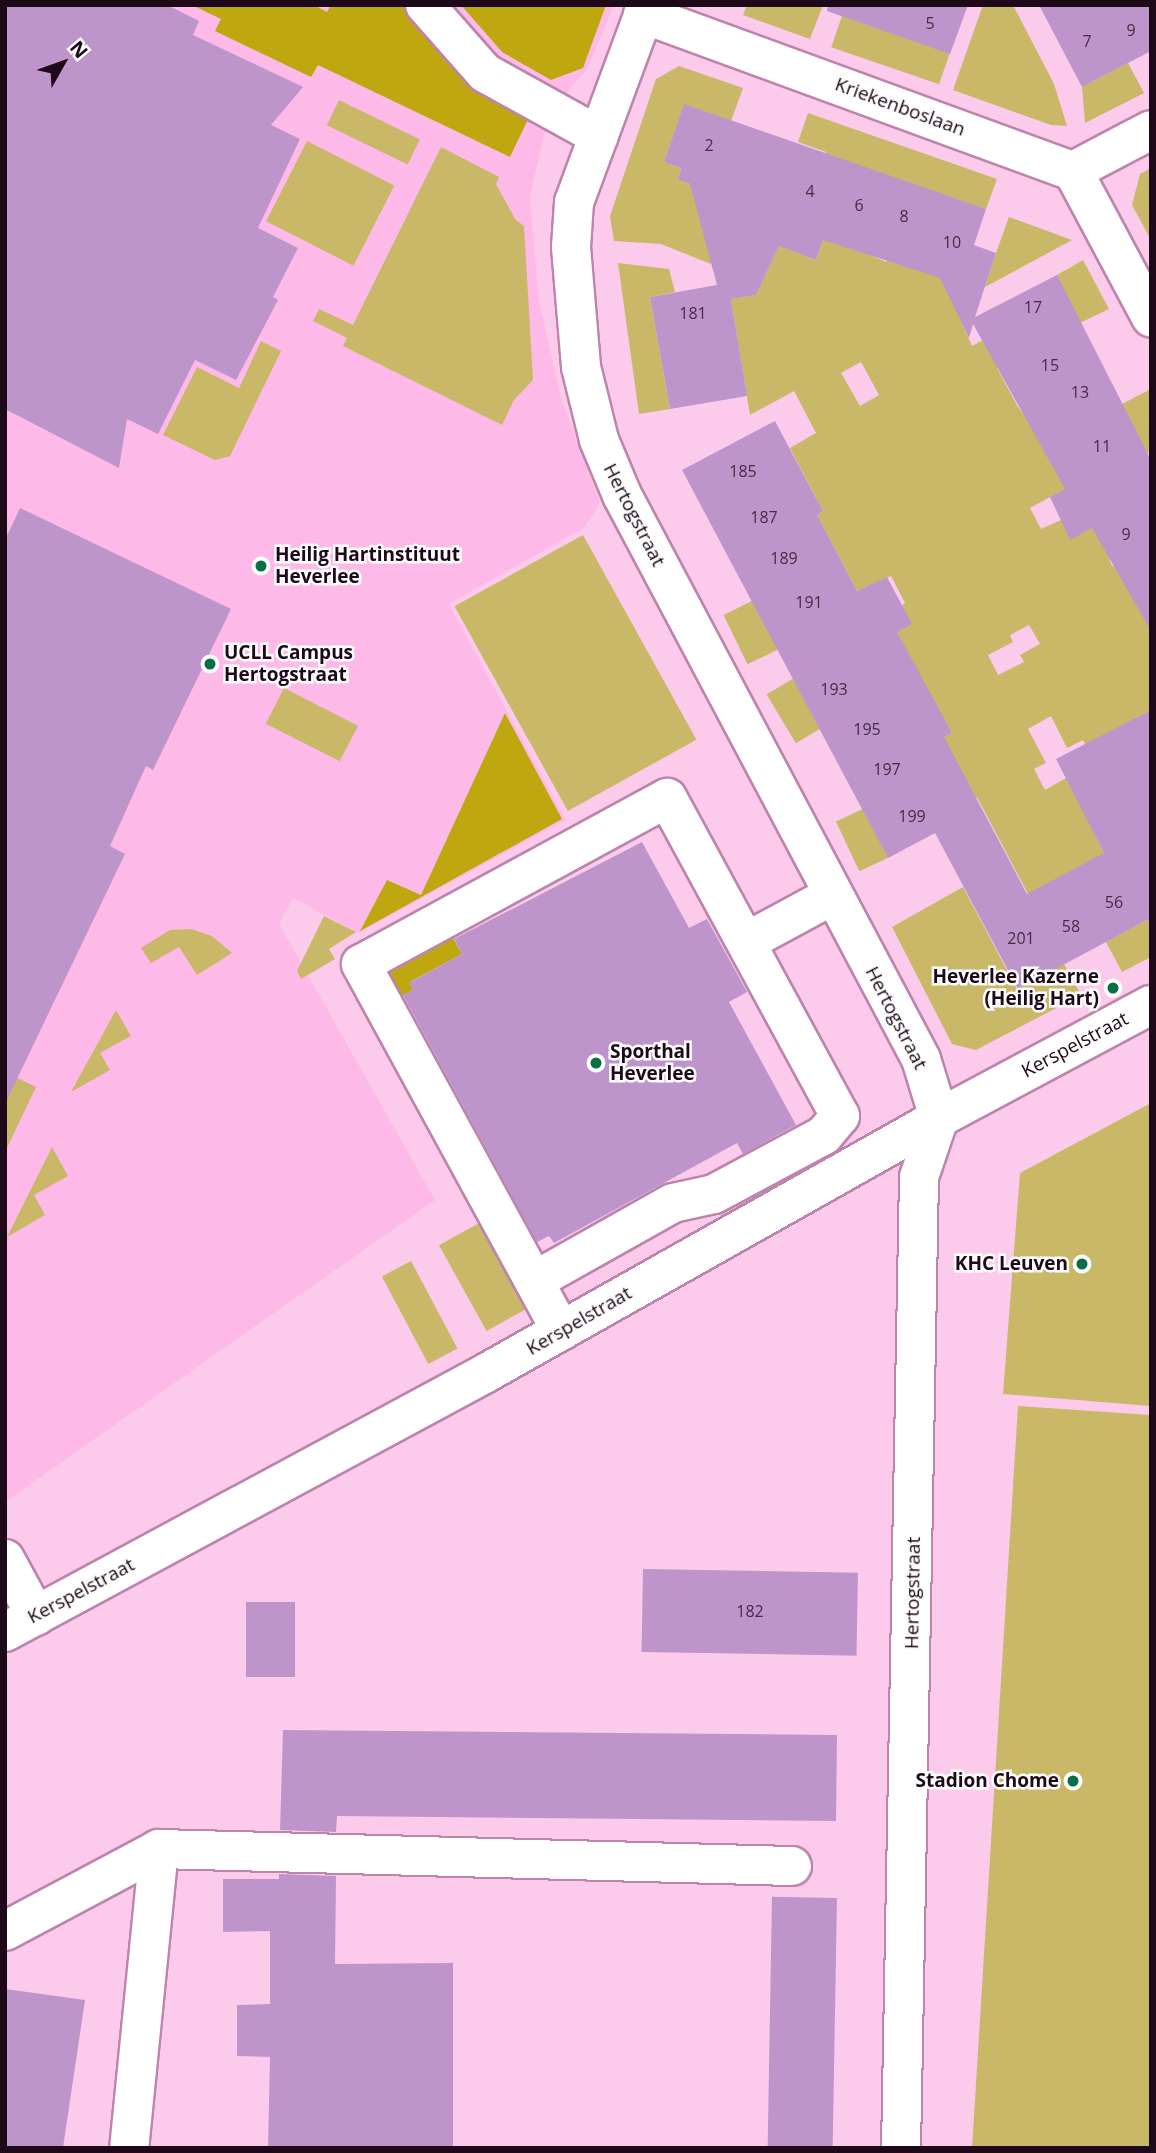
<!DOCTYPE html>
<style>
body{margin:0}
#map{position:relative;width:1156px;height:2153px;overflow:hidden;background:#fccbec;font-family:"Open Sans",sans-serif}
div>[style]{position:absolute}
.built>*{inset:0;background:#fdbae8}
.green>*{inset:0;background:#c8b868;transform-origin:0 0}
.forest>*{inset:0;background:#bfa710}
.building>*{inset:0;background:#be95ca;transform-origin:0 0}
.roads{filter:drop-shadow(2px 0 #bd84ac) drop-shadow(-2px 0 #bd84ac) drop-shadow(0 2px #bd84ac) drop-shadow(0 -2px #bd84ac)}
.minor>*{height:38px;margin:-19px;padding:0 19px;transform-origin:19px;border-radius:19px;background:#fff}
.dots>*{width:19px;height:19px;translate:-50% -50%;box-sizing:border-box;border:4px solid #fdfdfd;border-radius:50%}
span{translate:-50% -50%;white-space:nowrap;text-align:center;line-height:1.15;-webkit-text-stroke:5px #fdfdfd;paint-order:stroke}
.number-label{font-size:16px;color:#462c45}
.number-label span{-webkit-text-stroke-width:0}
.street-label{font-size:19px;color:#1e0919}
.poi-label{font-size:19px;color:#1e0919;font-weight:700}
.left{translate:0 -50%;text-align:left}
.right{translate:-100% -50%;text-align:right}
.frame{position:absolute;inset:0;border:7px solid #1e0919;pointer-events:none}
.north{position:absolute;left:28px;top:28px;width:70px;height:70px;-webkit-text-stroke:5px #fdfdfd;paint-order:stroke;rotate:50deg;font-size:19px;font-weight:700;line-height:28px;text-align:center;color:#1e0919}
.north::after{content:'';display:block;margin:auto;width:24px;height:32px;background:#1e0919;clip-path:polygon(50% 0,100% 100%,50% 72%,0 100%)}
</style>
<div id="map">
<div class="built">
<div style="clip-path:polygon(5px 5px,614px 5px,587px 70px,570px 88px,544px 134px,530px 198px,539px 301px,561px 398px,600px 503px,584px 528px,449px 604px,566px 820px,359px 933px,293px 898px,279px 924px,435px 1200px,5px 1502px)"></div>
</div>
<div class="green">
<div style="clip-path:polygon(747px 5px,823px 5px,810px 39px,743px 15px)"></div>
<div style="clip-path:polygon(983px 5px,1013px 5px,1054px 84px,1067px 126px,1051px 125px,953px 90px)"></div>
<div style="left:842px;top:16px;width:114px;height:33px;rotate:19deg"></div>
<div style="clip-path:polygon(1128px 63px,1144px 93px,1085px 123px,1082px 87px)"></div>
<div style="clip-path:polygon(679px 66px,743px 88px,731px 121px,684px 105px,664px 162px,681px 168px,678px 180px,740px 201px,711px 264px,661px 244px,614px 241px,610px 216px,656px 79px)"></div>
<div style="left:339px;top:100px;width:90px;height:28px;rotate:26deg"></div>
<div style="clip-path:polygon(808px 113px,997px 179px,986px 209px,825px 155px,826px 152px,798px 142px)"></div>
<div style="left:307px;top:141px;width:98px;height:90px;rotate:27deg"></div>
<div style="clip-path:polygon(441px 147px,499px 177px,496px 184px,515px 219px,524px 226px,533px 380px,514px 400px,502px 425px,343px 346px,347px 338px,313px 321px,319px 309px,353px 325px)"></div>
<div style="clip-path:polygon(1151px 168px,1151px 240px,1132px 205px,1140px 174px)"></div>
<div style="clip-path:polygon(1009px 217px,1072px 240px,985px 287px,996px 253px)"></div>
<div style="clip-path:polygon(evenodd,825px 235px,886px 262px,890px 252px,978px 291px,959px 317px,972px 346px,992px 335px,1039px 345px,997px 368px,1018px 407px,1076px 483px,1030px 508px,1041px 529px,1061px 520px,1097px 525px,1112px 566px,1122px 569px,1151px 630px,1151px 710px,1135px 718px,1146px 739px,1084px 813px,1104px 853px,1037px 911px,977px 797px,952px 810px,923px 748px,952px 733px,878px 642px,911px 624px,902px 605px,905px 603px,891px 576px,857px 591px,817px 515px,823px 511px,790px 448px,816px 433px,794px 391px,750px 415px,731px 299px,756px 295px,779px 246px,816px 260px,825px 235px,861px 362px,879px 395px,860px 406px,841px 373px,861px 362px,825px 235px,1029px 625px,1040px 644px,1020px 655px,1024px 662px,998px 675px,988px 655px,1013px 642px,1010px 635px,1029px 625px,825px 235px,1051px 716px,1067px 748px,1083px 740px,1094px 762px,1045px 790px,1034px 769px,1046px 763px,1028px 729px,1051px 716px)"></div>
<div style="clip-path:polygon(1083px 260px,1109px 309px,1078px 324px,1057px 275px)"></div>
<div style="clip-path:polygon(618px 263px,669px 269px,675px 292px,650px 297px,670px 409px,639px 414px)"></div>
<div style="clip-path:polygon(261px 341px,281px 351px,230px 456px,215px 460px,163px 435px,197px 367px,239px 388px)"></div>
<div style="clip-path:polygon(1151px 389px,1151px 450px,1147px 453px,1120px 405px)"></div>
<div style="left:583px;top:535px;width:234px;height:147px;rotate:61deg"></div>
<div style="left:754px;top:600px;width:55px;height:34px;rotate:64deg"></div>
<div style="left:794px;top:678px;width:57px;height:32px;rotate:59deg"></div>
<div style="left:284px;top:688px;width:83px;height:40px;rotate:27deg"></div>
<div style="left:865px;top:808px;width:55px;height:32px;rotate:65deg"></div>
<div style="clip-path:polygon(963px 887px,1017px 989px,1064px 964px,1081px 995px,976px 1050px,952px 1044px,892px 927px)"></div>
<div style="clip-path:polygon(324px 916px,356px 932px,329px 949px,335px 959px,301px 979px,297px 971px)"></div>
<div style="clip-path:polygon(1151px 918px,1151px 957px,1122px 972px,1106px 942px)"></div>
<div style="clip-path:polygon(191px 929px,212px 936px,232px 953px,197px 975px,179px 947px,151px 963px,141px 948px,170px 930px)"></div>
<div style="clip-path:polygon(116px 1010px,131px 1036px,100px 1053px,110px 1070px,71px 1092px)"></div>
<div style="clip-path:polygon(11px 1075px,36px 1087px,5px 1152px,5px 1088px)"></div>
<div style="clip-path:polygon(1151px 1103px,1151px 1406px,1003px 1394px,1020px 1173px)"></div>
<div style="clip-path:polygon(52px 1147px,68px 1176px,34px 1195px,45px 1215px,7px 1237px)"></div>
<div style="left:481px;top:1222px;width:98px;height:48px;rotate:61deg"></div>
<div style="left:411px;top:1261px;width:99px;height:33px;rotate:62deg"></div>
<div style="clip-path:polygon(1018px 1406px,1151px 1415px,1151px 2148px,972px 2148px)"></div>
</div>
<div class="forest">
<div style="clip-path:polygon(192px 5px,314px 5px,327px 12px,331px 5px,403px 5px,533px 109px,510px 157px,318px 65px,311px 77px,215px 31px,221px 19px)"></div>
<div style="clip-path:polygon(461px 5px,606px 5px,583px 68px,551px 80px,502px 52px)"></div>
<div style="clip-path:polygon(505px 713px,562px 819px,360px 931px,387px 880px,421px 895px)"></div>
<div style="clip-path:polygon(449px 931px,462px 954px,410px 982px,413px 990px,394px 1000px,384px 980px,391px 962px)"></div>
</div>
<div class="building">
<div style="clip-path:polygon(5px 5px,167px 5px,199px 21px,193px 35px,303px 87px,271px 125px,300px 139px,258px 228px,298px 248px,273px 297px,278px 300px,236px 380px,195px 360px,158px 434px,127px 419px,119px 468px,5px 409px)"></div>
<div style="clip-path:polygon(828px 5px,968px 5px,950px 54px,827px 11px)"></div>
<div style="clip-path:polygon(1039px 5px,1151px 5px,1151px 51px,1082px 87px)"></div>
<div style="clip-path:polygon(684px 104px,986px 209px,974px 245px,996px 253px,975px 317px,1057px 275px,1151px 460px,1151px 631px,1092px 528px,1070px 540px,1050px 497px,1065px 489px,973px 324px,969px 338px,940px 278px,823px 240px,816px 260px,779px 246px,756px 295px,731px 299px,747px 396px,670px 409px,650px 297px,717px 285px,690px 184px,678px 180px,681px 168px,664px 162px)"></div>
<div style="clip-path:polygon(775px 421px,823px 511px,817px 515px,857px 591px,887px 577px,912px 624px,897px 632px,952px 733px,944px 737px,1027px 894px,1104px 853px,1056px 759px,1151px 710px,1151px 918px,1018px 989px,935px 833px,888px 858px,682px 470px)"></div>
<div style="clip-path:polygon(20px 508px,231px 609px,153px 770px,146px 766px,110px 846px,125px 854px,5px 1104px,5px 540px)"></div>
<div style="clip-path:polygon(642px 842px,689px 928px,707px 919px,747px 992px,729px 1002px,796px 1125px,743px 1154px,737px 1143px,554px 1243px,549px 1236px,537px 1242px,403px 995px,413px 990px,409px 983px,462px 954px,454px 939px)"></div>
<div style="left:643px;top:1569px;width:215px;height:83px;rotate:1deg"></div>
<div style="left:246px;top:1602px;width:49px;height:75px"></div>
<div style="clip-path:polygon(283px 1730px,837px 1735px,836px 1821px,337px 1816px,336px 1832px,280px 1830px)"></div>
<div style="clip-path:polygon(279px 1874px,336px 1876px,335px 1964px,453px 1963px,453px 2148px,268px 2148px,270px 2057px,237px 2056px,237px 2005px,270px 2004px,270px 1931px,223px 1932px,223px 1879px,279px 1879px)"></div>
<div style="left:837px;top:1898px;width:250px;height:65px;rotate:91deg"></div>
<div style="clip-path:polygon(5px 1989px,85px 2000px,63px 2148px,5px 2148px)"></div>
</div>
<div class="roads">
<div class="minor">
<div style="left:425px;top:5px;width:91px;rotate:48.6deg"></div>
<div style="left:485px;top:73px;width:130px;rotate:28.9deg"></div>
<div style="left:647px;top:5px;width:210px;rotate:110.3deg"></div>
<div style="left:574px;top:202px;width:45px;rotate:93.8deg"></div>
<div style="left:571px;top:247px;width:120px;rotate:85.2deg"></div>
<div style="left:581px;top:367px;width:75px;rotate:76.1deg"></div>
<div style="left:599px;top:440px;width:60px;rotate:67.3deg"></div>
<div style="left:622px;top:495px;width:638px;rotate:62.07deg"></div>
<div style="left:921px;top:1059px;width:62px;rotate:73deg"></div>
<div style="left:939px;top:1118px;width:62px;rotate:108.7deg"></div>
<div style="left:919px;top:1177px;width:971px;rotate:91.06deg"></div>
<div style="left:643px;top:14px;width:458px;rotate:20.1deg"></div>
<div style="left:1073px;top:171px;width:88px;rotate:-27.7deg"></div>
<div style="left:1073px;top:171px;width:166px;rotate:61.9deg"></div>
<div style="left:746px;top:942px;width:99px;rotate:-28.4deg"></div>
<div style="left:534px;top:1281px;width:159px;rotate:-29.3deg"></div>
<div style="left:673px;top:1203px;width:42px;rotate:-12.4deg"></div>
<div style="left:714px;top:1194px;width:125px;rotate:-28.2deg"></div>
<div style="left:824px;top:1135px;width:25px;rotate:-50deg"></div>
<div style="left:840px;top:1116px;width:362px;rotate:-118.5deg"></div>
<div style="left:667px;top:798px;width:348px;rotate:151.5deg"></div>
<div style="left:361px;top:964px;width:418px;rotate:61.4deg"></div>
<div style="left:5px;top:1559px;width:65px;rotate:61.5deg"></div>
<div style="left:5px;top:1632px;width:546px;rotate:-28.3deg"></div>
<div style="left:486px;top:1373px;width:520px;rotate:-29.38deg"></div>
<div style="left:939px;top:1118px;width:240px;rotate:-28.1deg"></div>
<div style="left:159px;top:1849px;width:633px;rotate:1.54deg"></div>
<div style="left:5px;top:1931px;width:174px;rotate:-28deg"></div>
<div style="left:159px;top:1849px;width:301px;rotate:95.7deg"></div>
</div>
</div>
<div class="dots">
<div style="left:261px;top:566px;background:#0a6f45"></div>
<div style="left:210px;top:664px;background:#0a6f45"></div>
<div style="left:1113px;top:988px;background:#0a6f45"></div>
<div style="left:596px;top:1063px;background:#0a6f45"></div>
<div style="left:1082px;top:1264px;background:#0a6f45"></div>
<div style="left:1073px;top:1781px;background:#0a6f45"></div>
</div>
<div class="number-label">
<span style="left:930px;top:23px">5</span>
<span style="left:1131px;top:30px">9</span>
<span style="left:1087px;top:41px">7</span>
<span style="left:709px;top:145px">2</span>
<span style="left:810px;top:191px">4</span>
<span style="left:859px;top:205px">6</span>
<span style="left:904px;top:216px">8</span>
<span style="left:952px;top:242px">10</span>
<span style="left:1033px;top:307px">17</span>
<span style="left:693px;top:313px">181</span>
<span style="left:1050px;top:365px">15</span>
<span style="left:1080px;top:392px">13</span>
<span style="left:1102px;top:446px">11</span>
<span style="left:743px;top:471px">185</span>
<span style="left:764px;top:517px">187</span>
<span style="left:1126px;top:534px">9</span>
<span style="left:784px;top:558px">189</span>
<span style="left:809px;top:602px">191</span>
<span style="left:834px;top:689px">193</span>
<span style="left:867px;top:729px">195</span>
<span style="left:887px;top:769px">197</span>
<span style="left:912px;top:816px">199</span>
<span style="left:1114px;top:902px">56</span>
<span style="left:1071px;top:926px">58</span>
<span style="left:1021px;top:938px">201</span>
<span style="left:750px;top:1611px">182</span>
</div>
<div class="street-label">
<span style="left:900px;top:107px;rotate:20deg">Kriekenboslaan</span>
<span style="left:634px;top:515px;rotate:63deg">Hertogstraat</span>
<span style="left:896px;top:1018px;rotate:63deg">Hertogstraat</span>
<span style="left:1075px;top:1045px;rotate:-28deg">Kerspelstraat</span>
<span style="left:579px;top:1321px;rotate:-30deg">Kerspelstraat</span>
<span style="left:81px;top:1591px;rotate:-28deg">Kerspelstraat</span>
<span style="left:913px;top:1593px;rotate:-89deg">Hertogstraat</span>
</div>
<div class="poi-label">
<span class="left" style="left:275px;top:566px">Heilig Hartinstituut<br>Heverlee</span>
<span class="left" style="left:224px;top:664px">UCLL Campus<br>Hertogstraat</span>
<span class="right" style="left:1099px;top:988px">Heverlee Kazerne<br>(Heilig Hart)</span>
<span class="left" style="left:610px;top:1063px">Sporthal<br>Heverlee</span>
<span class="right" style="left:1068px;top:1264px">KHC Leuven</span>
<span class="right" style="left:1059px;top:1781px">Stadion Chome</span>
</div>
<div class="frame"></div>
<div class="north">N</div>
</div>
